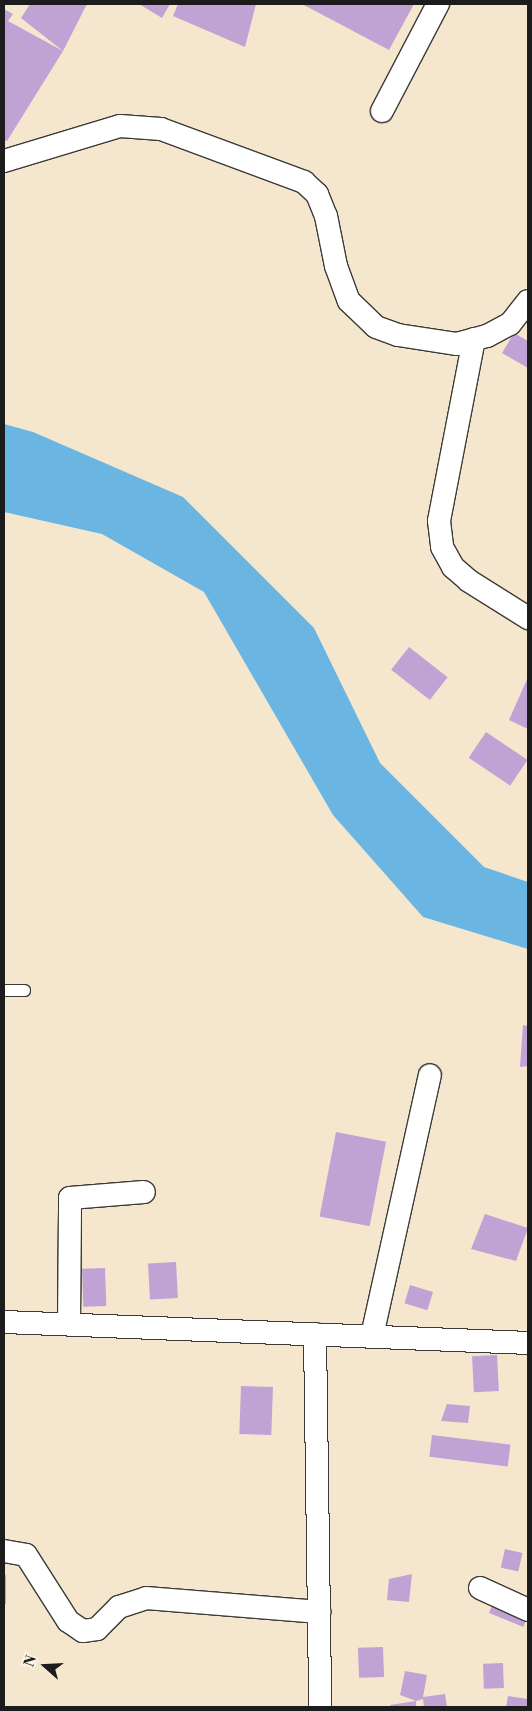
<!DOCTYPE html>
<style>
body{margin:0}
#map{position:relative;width:532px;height:1711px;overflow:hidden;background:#f5e7cd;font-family:"Libre Bodoni",serif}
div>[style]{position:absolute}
.water>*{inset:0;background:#6ab5e2}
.building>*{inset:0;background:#c1a2d5;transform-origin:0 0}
.roads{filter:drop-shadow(1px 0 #3d3a37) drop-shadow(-1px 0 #3d3a37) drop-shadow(0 1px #3d3a37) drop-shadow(0 -1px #3d3a37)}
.service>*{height:11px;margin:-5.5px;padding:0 5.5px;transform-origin:5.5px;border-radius:5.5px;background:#fff}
.minor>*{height:22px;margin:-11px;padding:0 11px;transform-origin:11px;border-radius:11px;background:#fff}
span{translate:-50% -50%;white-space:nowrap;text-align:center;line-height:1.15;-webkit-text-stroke:5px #fcf5e5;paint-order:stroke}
.frame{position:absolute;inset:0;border:5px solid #1c1c1c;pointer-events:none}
.north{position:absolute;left:20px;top:1641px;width:50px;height:50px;-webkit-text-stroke:4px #fcf5e5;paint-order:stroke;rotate:289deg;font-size:14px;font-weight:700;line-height:20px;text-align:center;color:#1c1c1c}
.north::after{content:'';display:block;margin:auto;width:18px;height:22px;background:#1c1c1c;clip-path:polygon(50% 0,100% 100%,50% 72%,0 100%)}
</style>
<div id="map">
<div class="water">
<div style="clip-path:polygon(4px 424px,33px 432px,183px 497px,314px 628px,380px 763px,484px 867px,528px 882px,528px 949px,423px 917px,333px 815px,204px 592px,102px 534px,4px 512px)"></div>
</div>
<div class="building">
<div style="clip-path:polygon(30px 4px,87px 4px,63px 51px,7px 141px,4px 140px,4px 9px,13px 14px,8px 21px,63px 51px,21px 18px)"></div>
<div style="clip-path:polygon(139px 4px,170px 4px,162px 18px)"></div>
<div style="clip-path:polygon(178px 4px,256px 4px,245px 47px,173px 16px)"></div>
<div style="clip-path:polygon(302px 4px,414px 4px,389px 50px)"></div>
<div style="clip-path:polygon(514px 333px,528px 341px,528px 368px,502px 353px)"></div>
<div style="left:409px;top:647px;width:49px;height:29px;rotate:38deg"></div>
<div style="clip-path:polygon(528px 677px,528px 729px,509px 720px)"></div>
<div style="left:486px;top:732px;width:50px;height:31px;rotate:34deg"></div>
<div style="clip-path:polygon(523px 1025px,528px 1026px,528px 1066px,520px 1067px)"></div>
<div style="left:336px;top:1132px;width:51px;height:86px;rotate:11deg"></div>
<div style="clip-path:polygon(485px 1214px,528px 1228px,516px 1261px,471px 1249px)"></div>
<div style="left:176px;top:1262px;width:36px;height:28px;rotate:87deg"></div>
<div style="left:105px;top:1268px;width:38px;height:23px;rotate:88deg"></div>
<div style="left:410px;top:1285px;width:24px;height:19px;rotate:17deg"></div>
<div style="left:497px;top:1355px;width:36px;height:25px;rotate:87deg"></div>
<div style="left:241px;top:1386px;width:32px;height:48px;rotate:2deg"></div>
<div style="clip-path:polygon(447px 1404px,470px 1406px,468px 1423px,441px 1421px)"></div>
<div style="left:432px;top:1435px;width:79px;height:22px;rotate:7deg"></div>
<div style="left:505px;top:1549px;width:18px;height:19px;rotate:13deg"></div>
<div style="clip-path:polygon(412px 1574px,409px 1602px,387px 1600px,389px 1579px)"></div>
<div style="left:4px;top:1575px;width:2px;height:29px"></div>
<div style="left:494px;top:1601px;width:37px;height:13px;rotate:22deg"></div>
<div style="left:383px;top:1647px;width:30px;height:25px;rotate:88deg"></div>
<div style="left:503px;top:1663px;width:25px;height:20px;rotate:88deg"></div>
<div style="clip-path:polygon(405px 1671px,427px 1675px,423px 1697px,445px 1694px,447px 1707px,424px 1707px,423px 1699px,416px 1701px,400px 1695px)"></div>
<div style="clip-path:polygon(508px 1696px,528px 1699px,528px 1707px,506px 1707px)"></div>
<div style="clip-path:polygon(416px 1701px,416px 1707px,390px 1707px,390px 1705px)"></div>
</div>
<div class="roads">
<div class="service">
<div style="left:4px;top:990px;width:20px"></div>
</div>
<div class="minor">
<div style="left:382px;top:111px;width:121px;rotate:-62.4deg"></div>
<div style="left:4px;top:161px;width:121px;rotate:-16.8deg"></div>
<div style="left:120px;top:126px;width:41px;rotate:4.2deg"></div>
<div style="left:161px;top:129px;width:153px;rotate:20.3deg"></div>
<div style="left:304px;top:182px;width:18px;rotate:43deg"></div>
<div style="left:317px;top:194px;width:24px;rotate:68deg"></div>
<div style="left:326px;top:216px;width:51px;rotate:78.7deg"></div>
<div style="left:336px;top:266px;width:37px;rotate:70deg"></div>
<div style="left:349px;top:301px;width:37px;rotate:44deg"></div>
<div style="left:376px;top:327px;width:23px;rotate:20deg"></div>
<div style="left:398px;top:335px;width:60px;rotate:8.7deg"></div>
<div style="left:457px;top:344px;width:31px;rotate:-15deg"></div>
<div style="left:487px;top:336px;width:26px;rotate:-28deg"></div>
<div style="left:510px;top:324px;width:29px;rotate:-52deg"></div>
<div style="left:474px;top:339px;width:185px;rotate:100.9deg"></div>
<div style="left:439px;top:521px;width:26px;rotate:83deg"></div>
<div style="left:442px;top:547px;width:23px;rotate:61deg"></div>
<div style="left:453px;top:567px;width:21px;rotate:41deg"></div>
<div style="left:469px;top:581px;width:70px;rotate:32.1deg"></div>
<div style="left:4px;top:1322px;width:524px;rotate:2.29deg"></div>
<div style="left:69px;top:1324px;width:126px;rotate:-89.5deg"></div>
<div style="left:70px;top:1198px;width:74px;rotate:-4.6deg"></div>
<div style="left:315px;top:1334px;width:373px;rotate:89.2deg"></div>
<div style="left:372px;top:1336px;width:267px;rotate:-77.5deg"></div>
<div style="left:4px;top:1551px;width:22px;rotate:10deg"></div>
<div style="left:26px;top:1555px;width:78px;rotate:57.5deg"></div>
<div style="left:68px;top:1621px;width:18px;rotate:34deg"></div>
<div style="left:83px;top:1631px;width:14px;rotate:-8deg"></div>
<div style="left:97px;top:1629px;width:31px;rotate:-45deg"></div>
<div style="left:119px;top:1607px;width:28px;rotate:-18deg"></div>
<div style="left:146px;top:1598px;width:174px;rotate:4.6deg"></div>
<div style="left:480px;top:1588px;width:53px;rotate:24.6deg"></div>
</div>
</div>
<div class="frame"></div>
<div class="north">N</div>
</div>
